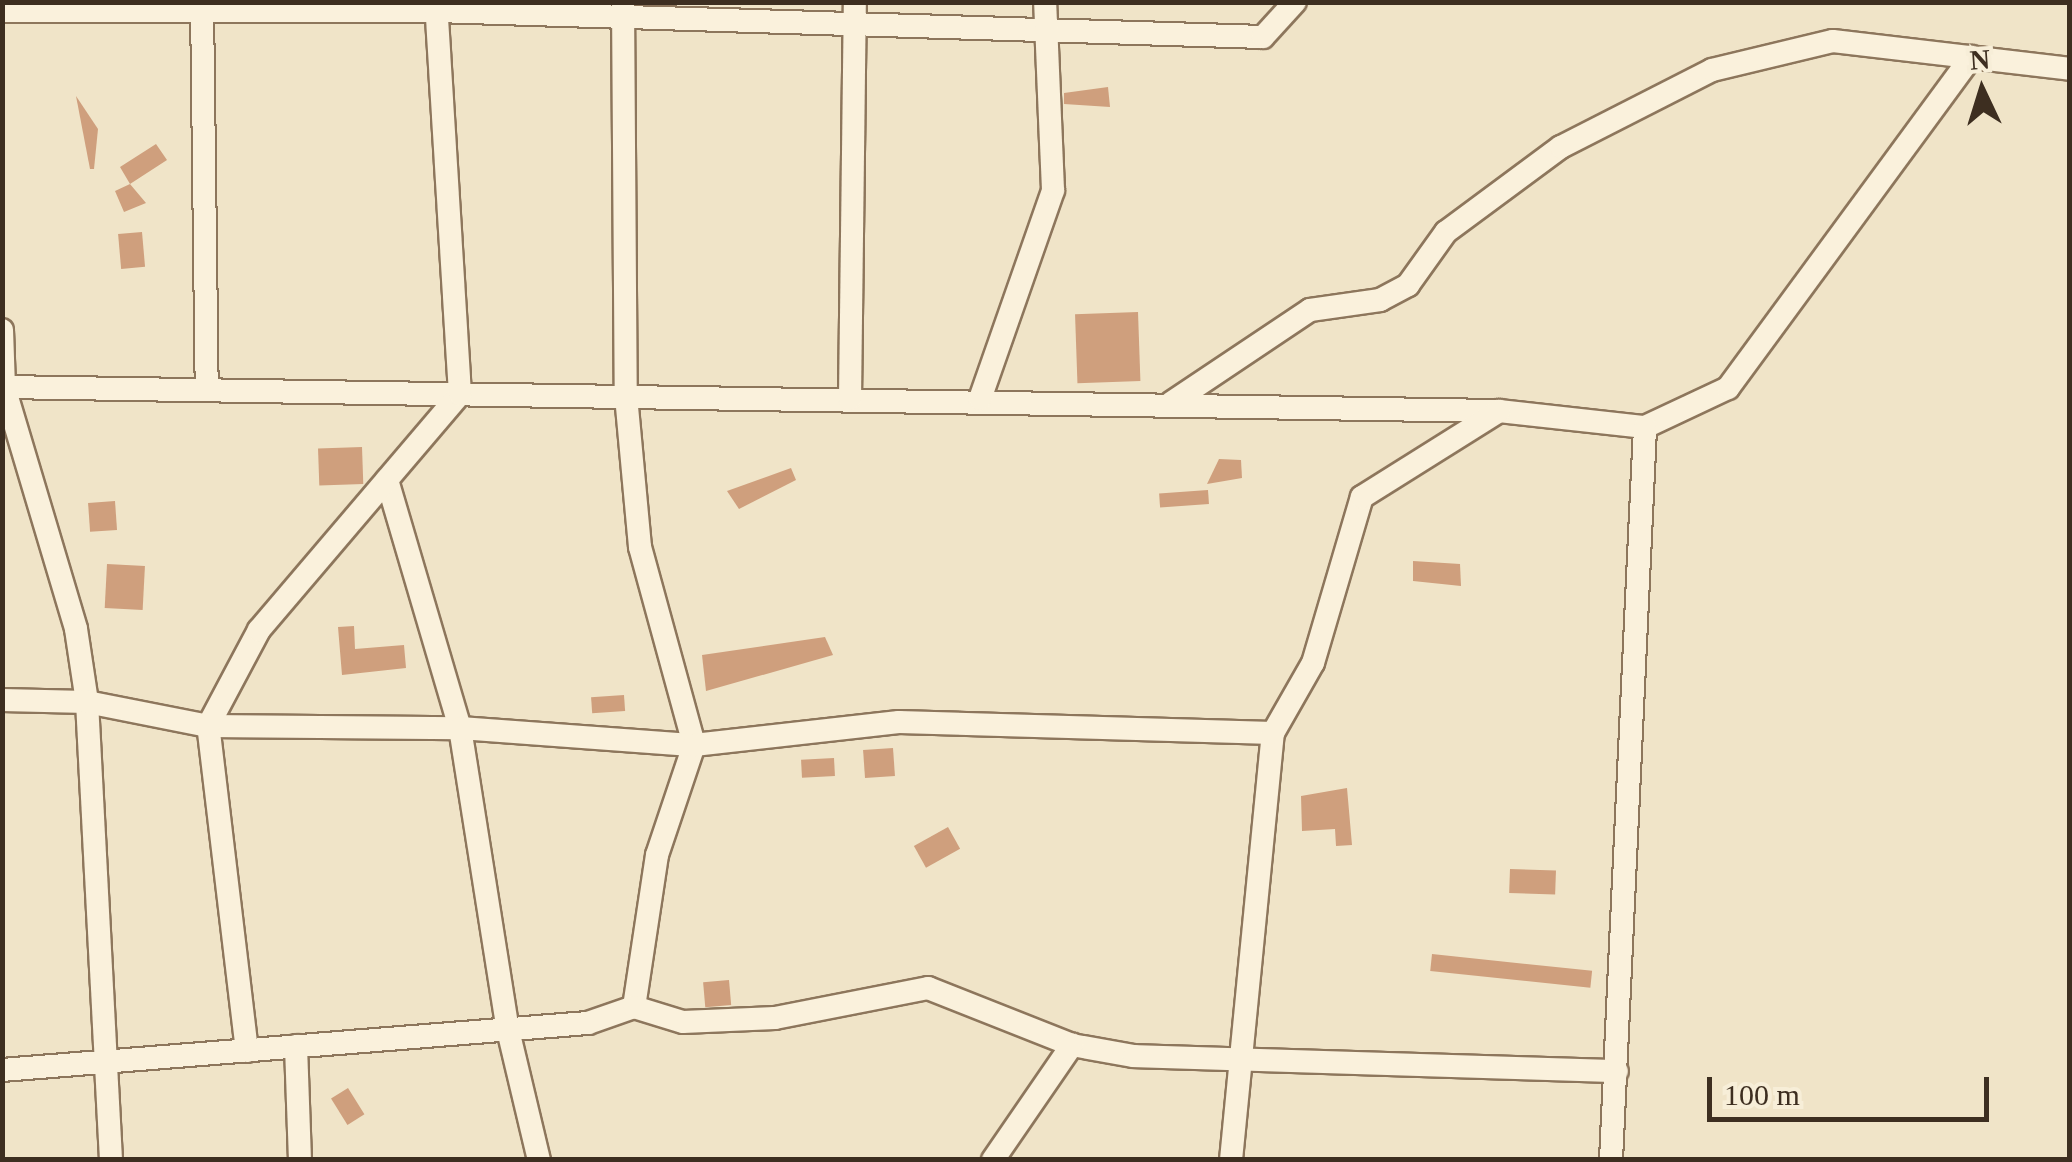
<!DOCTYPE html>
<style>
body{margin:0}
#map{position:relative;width:2072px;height:1162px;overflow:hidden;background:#f0e4c8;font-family:Georgia,serif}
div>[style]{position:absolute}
.building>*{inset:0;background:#cf9f7d;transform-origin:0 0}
.roads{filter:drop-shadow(2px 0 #8d765c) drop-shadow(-2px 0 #8d765c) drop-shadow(0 2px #8d765c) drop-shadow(0 -2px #8d765c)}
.minor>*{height:22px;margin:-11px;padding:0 11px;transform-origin:11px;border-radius:11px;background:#faf1dc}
span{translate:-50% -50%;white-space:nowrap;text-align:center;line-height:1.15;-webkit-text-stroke:8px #f7eed8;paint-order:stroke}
.frame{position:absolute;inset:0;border:5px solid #3d2e20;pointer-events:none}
.north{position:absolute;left:1932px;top:40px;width:100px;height:100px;-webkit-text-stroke:8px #f7eed8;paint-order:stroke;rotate:356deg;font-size:28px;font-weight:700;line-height:40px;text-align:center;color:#3d2e20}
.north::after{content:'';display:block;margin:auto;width:35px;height:45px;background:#3d2e20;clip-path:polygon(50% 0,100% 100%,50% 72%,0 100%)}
.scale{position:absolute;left:1707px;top:1077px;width:282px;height:45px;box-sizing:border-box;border:5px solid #3d2e20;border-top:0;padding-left:12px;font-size:30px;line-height:35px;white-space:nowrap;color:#3d2e20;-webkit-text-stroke:8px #f7eed8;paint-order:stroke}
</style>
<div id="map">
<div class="building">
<div style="clip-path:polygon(1108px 87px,1110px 107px,1064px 104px,1064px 93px)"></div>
<div style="clip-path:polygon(76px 96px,98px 129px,94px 169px,90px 169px)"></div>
<div style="clip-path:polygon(156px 144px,167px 160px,130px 184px,146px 203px,124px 212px,115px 191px,130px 184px,120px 167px)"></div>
<div style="left:142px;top:232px;width:35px;height:24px;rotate:85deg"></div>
<div style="left:1138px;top:312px;width:69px;height:63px;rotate:88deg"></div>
<div style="left:362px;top:447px;width:37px;height:44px;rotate:88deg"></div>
<div style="clip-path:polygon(1219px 459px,1241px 460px,1242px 478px,1207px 484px)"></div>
<div style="clip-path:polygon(791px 468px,796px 480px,739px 509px,727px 491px)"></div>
<div style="left:1208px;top:490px;width:14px;height:49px;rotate:86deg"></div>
<div style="left:115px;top:501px;width:29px;height:27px;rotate:86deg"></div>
<div style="clip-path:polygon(1413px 561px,1460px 564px,1461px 586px,1413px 581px)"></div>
<div style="left:107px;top:564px;width:38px;height:44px;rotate:3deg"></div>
<div style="clip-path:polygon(354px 626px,355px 649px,404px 645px,406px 668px,342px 675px,338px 627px)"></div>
<div style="clip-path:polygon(825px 637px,833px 655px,706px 691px,702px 655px)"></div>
<div style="left:624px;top:695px;width:16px;height:33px;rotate:86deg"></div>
<div style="left:893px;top:748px;width:28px;height:30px;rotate:86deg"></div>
<div style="left:834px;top:758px;width:18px;height:33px;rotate:87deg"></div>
<div style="clip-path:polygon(1347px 788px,1352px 845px,1336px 846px,1335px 829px,1302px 831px,1301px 796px)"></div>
<div style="left:948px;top:827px;width:25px;height:39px;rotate:61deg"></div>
<div style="left:1510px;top:869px;width:46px;height:24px;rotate:2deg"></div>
<div style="left:1432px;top:954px;width:161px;height:17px;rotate:6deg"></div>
<div style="left:729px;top:980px;width:25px;height:26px;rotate:85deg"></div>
<div style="left:348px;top:1088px;width:31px;height:20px;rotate:58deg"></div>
</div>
<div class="roads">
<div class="minor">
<div style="left:202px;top:2px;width:388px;rotate:89.3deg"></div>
<div style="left:623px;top:2px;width:394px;rotate:89.6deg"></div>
<div style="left:626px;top:396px;width:152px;rotate:84.7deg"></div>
<div style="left:640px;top:547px;width:205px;rotate:74.7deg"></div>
<div style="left:694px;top:745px;width:116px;rotate:108.6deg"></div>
<div style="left:657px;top:855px;width:154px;rotate:98.6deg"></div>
<div style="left:2px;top:11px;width:434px"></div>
<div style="left:436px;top:11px;width:827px;rotate:1.8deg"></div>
<div style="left:1263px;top:37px;width:47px;rotate:-47.6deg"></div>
<div style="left:2px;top:330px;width:57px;rotate:88deg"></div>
<div style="left:4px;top:387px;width:252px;rotate:73.4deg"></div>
<div style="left:76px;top:629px;width:74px;rotate:81.4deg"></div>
<div style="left:87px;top:702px;width:459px;rotate:87deg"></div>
<div style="left:2px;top:387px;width:1497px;rotate:0.92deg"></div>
<div style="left:1499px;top:411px;width:147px;rotate:6.3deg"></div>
<div style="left:1645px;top:427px;width:92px;rotate:-25.2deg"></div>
<div style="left:1728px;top:388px;width:411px;rotate:-53.7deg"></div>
<div style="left:850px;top:399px;width:397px;rotate:-89.3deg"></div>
<div style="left:980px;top:399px;width:221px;rotate:-70.7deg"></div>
<div style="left:1053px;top:190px;width:188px;rotate:-92.4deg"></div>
<div style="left:1171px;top:403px;width:167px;rotate:-33.8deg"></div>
<div style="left:1310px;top:310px;width:71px;rotate:-8.1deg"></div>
<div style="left:1380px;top:300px;width:32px;rotate:-28deg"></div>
<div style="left:1408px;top:285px;width:65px;rotate:-54.4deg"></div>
<div style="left:1446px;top:232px;width:143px;rotate:-36.5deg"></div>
<div style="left:1561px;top:147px;width:169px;rotate:-27deg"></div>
<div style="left:1712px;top:70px;width:124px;rotate:-13.5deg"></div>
<div style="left:1833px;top:41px;width:239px;rotate:6.7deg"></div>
<div style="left:387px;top:480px;width:259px;rotate:73.6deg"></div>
<div style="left:460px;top:728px;width:306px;rotate:81deg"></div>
<div style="left:508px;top:1030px;width:134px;rotate:76.6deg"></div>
<div style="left:2px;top:700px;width:85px;rotate:1.3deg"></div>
<div style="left:87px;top:702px;width:123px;rotate:11.2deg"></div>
<div style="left:208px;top:726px;width:252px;rotate:0.5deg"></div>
<div style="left:460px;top:728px;width:235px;rotate:4.2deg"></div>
<div style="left:694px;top:745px;width:206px;rotate:-6.4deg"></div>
<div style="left:899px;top:722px;width:374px;rotate:1.7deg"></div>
<div style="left:296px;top:1046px;width:114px;rotate:88deg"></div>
<div style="left:247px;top:1051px;width:327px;rotate:-96.8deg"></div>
<div style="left:208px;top:726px;width:109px;rotate:-62deg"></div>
<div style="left:259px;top:630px;width:310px;rotate:-49.6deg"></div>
<div style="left:460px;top:394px;width:393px;rotate:-93.5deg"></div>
<div style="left:2px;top:1070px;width:588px;rotate:-4.59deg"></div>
<div style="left:588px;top:1023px;width:49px;rotate:-19.2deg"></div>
<div style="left:634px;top:1007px;width:51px;rotate:17deg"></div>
<div style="left:683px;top:1022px;width:92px;rotate:-2.5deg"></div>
<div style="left:775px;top:1018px;width:156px;rotate:-11.1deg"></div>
<div style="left:928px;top:988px;width:155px;rotate:21.6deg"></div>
<div style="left:1072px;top:1045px;width:63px;rotate:10.1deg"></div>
<div style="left:1134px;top:1056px;width:483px;rotate:1.8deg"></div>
<div style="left:993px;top:1160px;width:140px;rotate:-55.5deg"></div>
<div style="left:1231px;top:1160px;width:429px;rotate:-84.4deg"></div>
<div style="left:1273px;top:733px;width:81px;rotate:-60.3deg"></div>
<div style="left:1313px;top:663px;width:173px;rotate:-73.6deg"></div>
<div style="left:1362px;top:497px;width:162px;rotate:-32.1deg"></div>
<div style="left:1611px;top:1160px;width:734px;rotate:-87.34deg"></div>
</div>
</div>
<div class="frame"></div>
<div class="north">N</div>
<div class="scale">100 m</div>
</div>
